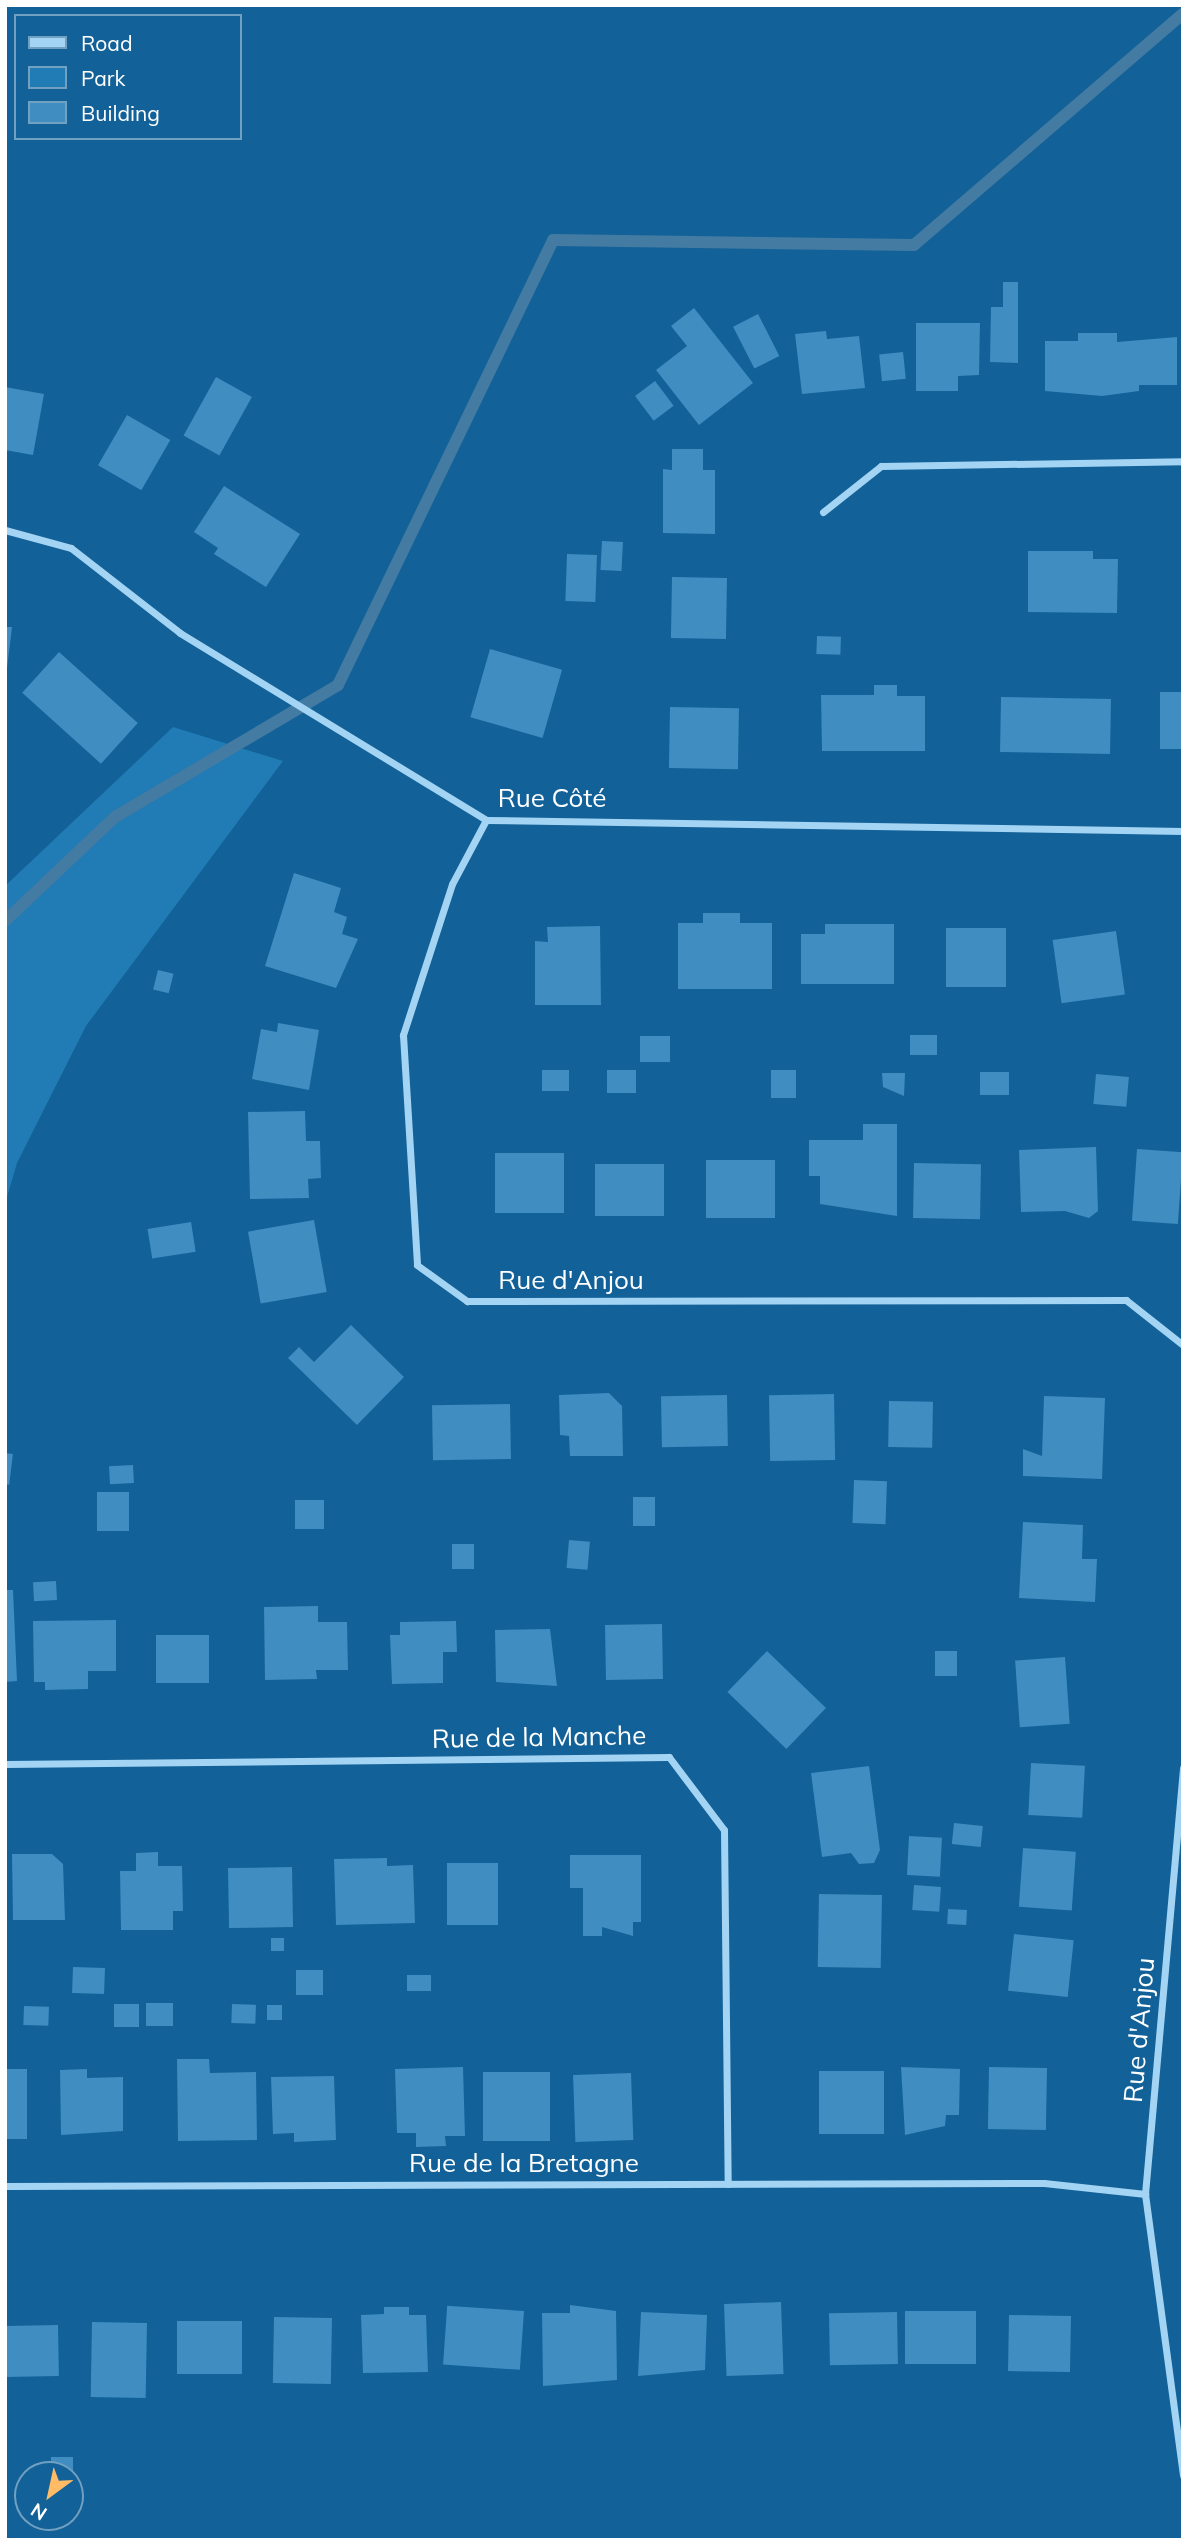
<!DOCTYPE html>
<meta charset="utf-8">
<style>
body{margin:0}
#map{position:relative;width:1188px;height:2545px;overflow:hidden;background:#126198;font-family:Mulish,sans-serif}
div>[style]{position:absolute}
.green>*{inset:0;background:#217bb5}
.stream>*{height:12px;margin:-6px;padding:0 6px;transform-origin:6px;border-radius:6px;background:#437ba2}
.building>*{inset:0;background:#3f8dc1;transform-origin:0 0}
.minor>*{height:7px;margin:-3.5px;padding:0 3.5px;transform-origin:3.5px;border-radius:3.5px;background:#a4d4f3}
span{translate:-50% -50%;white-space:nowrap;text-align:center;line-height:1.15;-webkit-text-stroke:5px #126198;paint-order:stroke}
.street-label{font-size:26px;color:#fff}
.frame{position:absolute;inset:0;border:7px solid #fff;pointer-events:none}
.legend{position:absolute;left:14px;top:14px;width:228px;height:126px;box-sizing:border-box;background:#126198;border:2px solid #71a0c1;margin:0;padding:9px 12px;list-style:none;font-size:21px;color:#fff}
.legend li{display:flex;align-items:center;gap:14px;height:35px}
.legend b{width:35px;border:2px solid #71a0c1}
.north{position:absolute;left:14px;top:2461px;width:70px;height:70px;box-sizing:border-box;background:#126198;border:2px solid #71a0c1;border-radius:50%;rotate:213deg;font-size:19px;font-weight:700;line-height:28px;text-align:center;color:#fff}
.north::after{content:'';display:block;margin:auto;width:24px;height:32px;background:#fb6;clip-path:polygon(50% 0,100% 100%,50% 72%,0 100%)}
</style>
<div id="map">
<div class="green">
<div style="clip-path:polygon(173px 727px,283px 761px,86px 1026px,17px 1163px,5px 1204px,5px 886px)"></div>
</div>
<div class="stream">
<div style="left:5px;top:921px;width:151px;rotate:-43.4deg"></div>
<div style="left:115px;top:817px;width:259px;rotate:-30.6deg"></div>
<div style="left:338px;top:685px;width:494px;rotate:-64.2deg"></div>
<div style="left:553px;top:240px;width:361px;rotate:0.8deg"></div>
<div style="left:914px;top:245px;width:355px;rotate:-40.7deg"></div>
</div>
<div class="building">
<div style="clip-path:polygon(1003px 282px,1018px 282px,1018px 363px,990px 362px,991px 307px,1003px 307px)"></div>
<div style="clip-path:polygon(694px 308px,753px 383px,699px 425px,656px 370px,687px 346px,671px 326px)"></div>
<div style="left:758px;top:314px;width:47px;height:28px;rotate:63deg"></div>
<div style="clip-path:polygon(916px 323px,980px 323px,979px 375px,958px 376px,958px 391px,916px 391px)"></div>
<div style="clip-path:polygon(826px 331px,827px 339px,859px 336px,865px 388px,802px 394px,795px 334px)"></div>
<div style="clip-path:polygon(1078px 333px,1117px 333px,1117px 342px,1177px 337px,1177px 385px,1139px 385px,1139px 391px,1102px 396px,1045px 391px,1045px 341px,1078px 341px)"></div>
<div style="left:903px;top:352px;width:27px;height:24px;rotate:84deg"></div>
<div style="left:216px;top:377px;width:41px;height:67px;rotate:29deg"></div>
<div style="left:655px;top:381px;width:31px;height:25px;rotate:53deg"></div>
<div style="clip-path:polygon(5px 387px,44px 394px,33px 455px,5px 450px)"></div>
<div style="left:127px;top:415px;width:50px;height:58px;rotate:30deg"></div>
<div style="clip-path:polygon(672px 449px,703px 449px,703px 470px,715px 470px,715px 534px,663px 533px,663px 469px,672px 470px)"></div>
<div style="clip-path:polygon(224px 486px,300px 534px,266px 587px,214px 554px,218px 548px,194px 532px)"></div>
<div style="left:602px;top:541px;width:21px;height:29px;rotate:3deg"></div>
<div style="clip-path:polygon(1028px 551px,1093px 551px,1093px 559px,1118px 559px,1117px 613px,1028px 612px)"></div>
<div style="left:567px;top:554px;width:30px;height:47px;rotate:2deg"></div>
<div style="left:672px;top:577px;width:55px;height:61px;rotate:1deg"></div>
<div style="clip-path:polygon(5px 627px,12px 627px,7px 668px,5px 668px)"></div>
<div style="left:817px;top:636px;width:24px;height:18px;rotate:2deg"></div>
<div style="left:490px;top:649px;width:75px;height:71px;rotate:16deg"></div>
<div style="left:59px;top:652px;width:106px;height:55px;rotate:42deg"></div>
<div style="clip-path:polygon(874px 685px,897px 685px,897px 696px,925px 696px,925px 751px,822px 751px,821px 695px,874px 695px)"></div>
<div style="left:1160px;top:692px;width:23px;height:57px"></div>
<div style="left:1001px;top:697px;width:110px;height:55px;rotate:1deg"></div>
<div style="left:670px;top:707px;width:69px;height:61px;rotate:1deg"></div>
<div style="clip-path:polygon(294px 873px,341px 888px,334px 912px,347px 917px,342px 934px,358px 939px,336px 988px,265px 966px)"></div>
<div style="clip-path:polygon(703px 913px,740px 913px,740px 923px,772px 923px,772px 989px,678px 989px,678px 923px,703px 923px)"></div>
<div style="clip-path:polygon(825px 924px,894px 924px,894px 984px,801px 984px,801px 934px,825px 934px)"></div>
<div style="clip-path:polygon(600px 926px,601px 1005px,535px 1005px,535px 941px,548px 942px,547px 927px)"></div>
<div style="left:946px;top:928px;width:60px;height:59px"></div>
<div style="left:1116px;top:931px;width:64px;height:64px;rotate:82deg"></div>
<div style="left:158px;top:970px;width:16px;height:20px;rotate:14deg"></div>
<div style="clip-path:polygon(278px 1023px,319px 1030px,309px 1090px,252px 1079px,261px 1029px,277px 1032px)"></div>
<div style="left:910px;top:1035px;width:27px;height:20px"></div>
<div style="left:640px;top:1036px;width:30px;height:26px"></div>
<div style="left:569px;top:1070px;width:21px;height:27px;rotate:90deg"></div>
<div style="left:636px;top:1070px;width:23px;height:29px;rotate:90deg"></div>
<div style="left:771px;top:1070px;width:25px;height:28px"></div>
<div style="left:980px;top:1072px;width:29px;height:23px"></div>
<div style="clip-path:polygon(882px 1073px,905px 1073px,904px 1096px,883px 1087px)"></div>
<div style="left:1096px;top:1074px;width:33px;height:30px;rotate:5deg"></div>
<div style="clip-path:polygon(305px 1111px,306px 1141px,320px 1141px,321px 1178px,308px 1179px,309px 1198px,250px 1199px,248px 1112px)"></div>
<div style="clip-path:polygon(863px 1124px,897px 1124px,897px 1216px,820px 1204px,820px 1176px,809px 1176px,809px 1140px,863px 1140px)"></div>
<div style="clip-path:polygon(1096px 1147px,1098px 1211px,1089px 1218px,1065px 1211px,1021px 1212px,1019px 1150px)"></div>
<div style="left:1137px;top:1149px;width:46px;height:72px;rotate:4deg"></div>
<div style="left:495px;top:1153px;width:69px;height:60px"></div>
<div style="left:775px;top:1160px;width:58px;height:69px;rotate:90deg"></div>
<div style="left:914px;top:1163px;width:67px;height:55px;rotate:1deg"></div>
<div style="left:664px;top:1164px;width:52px;height:69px;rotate:90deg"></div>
<div style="left:314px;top:1220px;width:73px;height:67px;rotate:80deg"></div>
<div style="left:191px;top:1222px;width:30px;height:44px;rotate:81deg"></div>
<div style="clip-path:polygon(351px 1325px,404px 1377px,357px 1425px,288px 1358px,299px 1347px,314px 1362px)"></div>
<div style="clip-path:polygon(609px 1393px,622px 1406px,623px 1456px,570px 1456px,569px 1436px,560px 1435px,559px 1395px)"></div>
<div style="left:834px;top:1394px;width:66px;height:65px;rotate:89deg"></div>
<div style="left:727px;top:1395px;width:51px;height:66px;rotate:89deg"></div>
<div style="clip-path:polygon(1044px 1396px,1105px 1398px,1102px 1479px,1023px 1476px,1023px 1449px,1042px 1456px)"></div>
<div style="left:889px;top:1401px;width:44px;height:46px;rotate:1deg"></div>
<div style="left:510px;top:1404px;width:55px;height:78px;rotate:89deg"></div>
<div style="left:5px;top:1453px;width:8px;height:31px;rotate:7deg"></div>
<div style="left:133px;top:1465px;width:18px;height:24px;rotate:87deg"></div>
<div style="left:854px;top:1480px;width:33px;height:43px;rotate:2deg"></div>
<div style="left:97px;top:1492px;width:32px;height:39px"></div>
<div style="left:633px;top:1497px;width:22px;height:29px"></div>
<div style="left:295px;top:1500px;width:29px;height:29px"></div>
<div style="clip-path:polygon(1023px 1522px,1083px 1525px,1082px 1559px,1097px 1559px,1095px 1602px,1019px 1598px)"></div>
<div style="left:569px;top:1540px;width:21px;height:28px;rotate:5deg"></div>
<div style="left:452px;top:1544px;width:22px;height:25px"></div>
<div style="left:56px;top:1581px;width:19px;height:23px;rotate:87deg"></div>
<div style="clip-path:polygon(5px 1590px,13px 1590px,17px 1681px,5px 1682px)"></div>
<div style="clip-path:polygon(318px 1606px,318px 1622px,347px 1622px,348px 1670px,316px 1670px,317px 1679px,265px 1680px,264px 1607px)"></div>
<div style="clip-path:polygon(116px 1620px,116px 1671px,88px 1671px,88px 1689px,45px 1690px,45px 1682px,34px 1682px,33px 1621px)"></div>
<div style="clip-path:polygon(456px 1621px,457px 1652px,443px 1652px,443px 1683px,392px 1684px,390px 1635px,400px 1635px,400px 1622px)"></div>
<div style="left:662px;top:1624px;width:55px;height:57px;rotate:89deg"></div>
<div style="clip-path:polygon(550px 1629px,557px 1686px,496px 1682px,495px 1630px)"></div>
<div style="left:209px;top:1635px;width:48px;height:53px;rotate:90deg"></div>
<div style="left:767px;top:1651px;width:82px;height:57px;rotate:44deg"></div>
<div style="left:935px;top:1651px;width:22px;height:25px"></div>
<div style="left:1065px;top:1657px;width:67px;height:50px;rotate:86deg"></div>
<div style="left:1031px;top:1763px;width:54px;height:52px;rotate:3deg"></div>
<div style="clip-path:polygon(869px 1766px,880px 1850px,874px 1863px,859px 1864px,851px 1853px,822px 1857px,811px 1773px)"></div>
<div style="left:954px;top:1823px;width:29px;height:21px;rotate:6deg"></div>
<div style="left:909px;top:1836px;width:33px;height:39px;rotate:3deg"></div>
<div style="left:1023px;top:1848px;width:53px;height:59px;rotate:4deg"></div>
<div style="clip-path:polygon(158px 1852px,158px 1866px,182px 1866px,183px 1911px,173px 1911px,173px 1930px,121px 1930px,120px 1871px,136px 1871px,136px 1853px)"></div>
<div style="clip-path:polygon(12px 1854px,52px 1854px,63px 1864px,65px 1920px,13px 1920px)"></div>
<div style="clip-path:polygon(570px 1855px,641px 1855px,641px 1922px,633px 1922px,633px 1936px,602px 1927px,602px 1936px,583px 1936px,583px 1888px,570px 1888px)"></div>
<div style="clip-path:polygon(387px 1858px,387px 1866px,413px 1865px,415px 1923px,336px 1925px,334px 1859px)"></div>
<div style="left:447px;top:1863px;width:51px;height:62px"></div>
<div style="left:292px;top:1867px;width:60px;height:64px;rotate:89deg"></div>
<div style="left:914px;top:1885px;width:27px;height:25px;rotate:4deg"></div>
<div style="left:819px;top:1894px;width:63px;height:73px;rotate:1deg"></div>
<div style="left:948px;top:1909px;width:19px;height:15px;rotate:3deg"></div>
<div style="left:1014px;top:1934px;width:60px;height:57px;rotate:6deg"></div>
<div style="left:271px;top:1938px;width:13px;height:13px"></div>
<div style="left:73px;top:1967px;width:32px;height:26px;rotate:2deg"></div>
<div style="left:296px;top:1970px;width:27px;height:25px"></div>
<div style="left:431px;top:1975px;width:16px;height:24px;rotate:90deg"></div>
<div style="left:173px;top:2003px;width:23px;height:27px;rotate:90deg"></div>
<div style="left:139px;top:2004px;width:23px;height:25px;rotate:90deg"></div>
<div style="left:232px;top:2004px;width:24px;height:19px;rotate:2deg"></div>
<div style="left:267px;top:2005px;width:15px;height:15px"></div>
<div style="left:24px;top:2006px;width:25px;height:19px;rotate:2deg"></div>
<div style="clip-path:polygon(177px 2059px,209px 2059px,210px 2073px,256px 2072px,257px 2140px,178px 2141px)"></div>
<div style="clip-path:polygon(463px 2067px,465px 2136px,445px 2136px,446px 2146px,416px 2147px,416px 2133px,397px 2133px,395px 2069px)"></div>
<div style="clip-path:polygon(901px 2067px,960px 2069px,959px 2115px,946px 2115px,945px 2126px,905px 2135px)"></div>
<div style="left:989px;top:2067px;width:58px;height:62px;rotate:1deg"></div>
<div style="left:5px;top:2069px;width:22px;height:70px"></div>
<div style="clip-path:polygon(87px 2069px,87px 2078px,123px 2077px,123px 2131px,61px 2135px,60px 2070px)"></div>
<div style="left:819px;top:2071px;width:65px;height:63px"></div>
<div style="left:550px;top:2072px;width:69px;height:67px;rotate:90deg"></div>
<div style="left:631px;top:2073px;width:67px;height:58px;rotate:88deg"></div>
<div style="clip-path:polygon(334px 2076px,336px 2140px,294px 2142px,294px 2133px,273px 2134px,271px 2077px)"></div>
<div style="left:781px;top:2302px;width:72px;height:57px;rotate:88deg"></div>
<div style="clip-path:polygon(570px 2305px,616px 2311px,617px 2380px,543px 2386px,542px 2313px,570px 2313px)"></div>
<div style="clip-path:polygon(384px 2307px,409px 2307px,409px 2315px,426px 2315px,428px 2372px,363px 2373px,361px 2315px,384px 2314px)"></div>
<div style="left:524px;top:2311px;width:59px;height:77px;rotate:94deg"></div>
<div style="left:905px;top:2311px;width:71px;height:53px"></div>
<div style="clip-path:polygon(641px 2312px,707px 2315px,705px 2370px,638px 2376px)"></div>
<div style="left:897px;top:2312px;width:52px;height:68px;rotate:89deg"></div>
<div style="left:1009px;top:2315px;width:62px;height:56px;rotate:1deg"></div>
<div style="left:274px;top:2317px;width:58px;height:66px;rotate:1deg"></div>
<div style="left:177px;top:2321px;width:65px;height:53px"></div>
<div style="left:92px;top:2322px;width:55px;height:75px;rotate:1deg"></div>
<div style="left:58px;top:2325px;width:51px;height:53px;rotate:89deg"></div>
<div style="clip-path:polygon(51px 2457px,73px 2457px,73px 2485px,70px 2475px,51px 2475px)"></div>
</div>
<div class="minor">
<div style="left:823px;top:512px;width:74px;rotate:-38.4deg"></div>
<div style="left:881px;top:466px;width:302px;rotate:-0.9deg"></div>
<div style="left:5px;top:530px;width:68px;rotate:15.3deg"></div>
<div style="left:71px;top:548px;width:138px;rotate:37.9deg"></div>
<div style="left:180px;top:633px;width:359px;rotate:31.4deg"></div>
<div style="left:486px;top:820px;width:697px;rotate:0.9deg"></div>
<div style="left:486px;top:820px;width:72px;rotate:118deg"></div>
<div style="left:452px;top:884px;width:159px;rotate:108deg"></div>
<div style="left:403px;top:1035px;width:230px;rotate:86.5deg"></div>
<div style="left:417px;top:1265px;width:62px;rotate:35.8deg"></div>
<div style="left:467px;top:1301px;width:659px;rotate:-0.09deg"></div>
<div style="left:1126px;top:1300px;width:73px;rotate:38.3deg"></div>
<div style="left:5px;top:1764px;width:664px;rotate:-0.6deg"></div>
<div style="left:669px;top:1757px;width:91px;rotate:53deg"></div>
<div style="left:724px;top:1830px;width:354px;rotate:89.4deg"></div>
<div style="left:5px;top:2186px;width:1039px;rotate:-0.17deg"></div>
<div style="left:1044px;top:2183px;width:102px;rotate:6.2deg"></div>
<div style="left:1145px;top:2194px;width:428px;rotate:-84.9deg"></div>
<div style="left:1145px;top:2194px;width:284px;rotate:82.3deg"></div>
</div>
<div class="street-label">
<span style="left:552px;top:798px">Rue Côté</span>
<span style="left:571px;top:1280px">Rue d'Anjou</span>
<span style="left:539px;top:1737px;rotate:-1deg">Rue de la Manche</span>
<span style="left:1139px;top:2030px;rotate:-85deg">Rue d'Anjou</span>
<span style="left:524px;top:2163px">Rue de la Bretagne</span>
</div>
<div class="frame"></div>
<ul class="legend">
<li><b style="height:9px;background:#a4d4f3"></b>Road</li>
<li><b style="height:19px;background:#217bb5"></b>Park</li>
<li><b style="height:19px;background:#3f8dc1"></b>Building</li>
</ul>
<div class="north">N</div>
</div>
